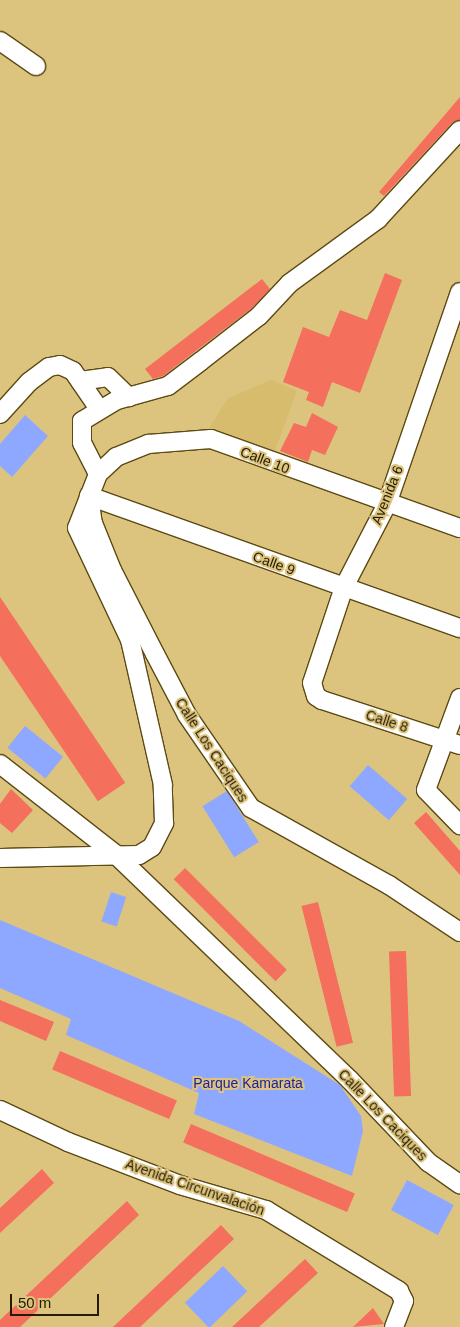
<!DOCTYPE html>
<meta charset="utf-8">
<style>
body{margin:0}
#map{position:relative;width:460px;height:1327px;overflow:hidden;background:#ddc47e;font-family:Helvetica,sans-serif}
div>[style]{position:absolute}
.built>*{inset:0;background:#d8bc6d}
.green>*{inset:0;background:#8ea8ff;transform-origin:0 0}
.building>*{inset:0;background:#f46f5c;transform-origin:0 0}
.roads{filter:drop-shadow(1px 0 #5c4a13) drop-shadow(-1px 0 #5c4a13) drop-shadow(0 1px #5c4a13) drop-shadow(0 -1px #5c4a13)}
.minor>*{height:18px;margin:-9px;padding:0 9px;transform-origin:9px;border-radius:9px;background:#fff}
span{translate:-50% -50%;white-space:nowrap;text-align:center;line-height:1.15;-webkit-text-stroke:4px #ddc47e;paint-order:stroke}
.street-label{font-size:14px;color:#241b00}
.park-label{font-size:14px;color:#1e21a2}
.scale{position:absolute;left:10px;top:1294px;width:89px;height:22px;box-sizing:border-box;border:2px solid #241b00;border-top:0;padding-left:6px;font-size:15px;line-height:18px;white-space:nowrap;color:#241b00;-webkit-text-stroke:4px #ddc47e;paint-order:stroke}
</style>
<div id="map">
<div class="built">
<div style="clip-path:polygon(271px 380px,297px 391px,273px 456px,208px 430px,228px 398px)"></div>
</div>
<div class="green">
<div style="clip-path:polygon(25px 415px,48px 436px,12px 477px,0 466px,0 444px)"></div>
<div style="left:25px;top:726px;width:49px;height:28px;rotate:39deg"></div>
<div style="left:368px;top:765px;width:52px;height:28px;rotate:41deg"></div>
<div style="left:227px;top:791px;width:60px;height:29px;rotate:58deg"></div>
<div style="left:111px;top:892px;width:16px;height:31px;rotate:18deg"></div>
<div style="clip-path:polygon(0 920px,239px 1021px,340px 1085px,361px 1116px,363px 1131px,352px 1176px,194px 1114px,199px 1093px,66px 1035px,71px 1019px,0 988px)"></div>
<div style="left:407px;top:1180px;width:53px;height:34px;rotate:28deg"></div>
<div style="left:223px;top:1266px;width:35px;height:53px;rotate:46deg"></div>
</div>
<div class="building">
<div style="clip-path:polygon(460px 97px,460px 120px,452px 123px,384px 196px,379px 192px)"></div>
<div style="clip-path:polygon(385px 273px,402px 280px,360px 393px,332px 382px,323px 407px,306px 400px,309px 392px,283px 382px,303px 327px,329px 337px,340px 310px,367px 320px)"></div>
<div style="clip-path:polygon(262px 279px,270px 289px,252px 308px,163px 376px,153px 379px,145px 369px)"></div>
<div style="clip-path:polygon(312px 413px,338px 427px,325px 455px,312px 450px,308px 462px,280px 451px,294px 423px,306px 427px)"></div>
<div style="left:0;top:597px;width:224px;height:33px;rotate:56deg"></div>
<div style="clip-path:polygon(11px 789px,33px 810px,12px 833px,0 823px,0 804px)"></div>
<div style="clip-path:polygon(426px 812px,460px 851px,460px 875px,414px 823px)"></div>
<div style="left:185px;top:868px;width:144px;height:16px;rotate:45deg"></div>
<div style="left:318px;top:902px;width:145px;height:17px;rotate:76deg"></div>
<div style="left:406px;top:951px;width:145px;height:17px;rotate:88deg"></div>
<div style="clip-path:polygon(0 1000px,54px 1022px,46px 1041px,0 1021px)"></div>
<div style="left:60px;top:1051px;width:127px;height:20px;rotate:23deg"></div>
<div style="left:191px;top:1124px;width:178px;height:20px;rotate:23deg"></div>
<div style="clip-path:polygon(42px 1169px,54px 1183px,0 1233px,0 1208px)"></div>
<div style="clip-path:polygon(127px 1201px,139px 1215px,20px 1327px,0 1327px,0 1320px)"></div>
<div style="clip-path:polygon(221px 1225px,234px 1239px,140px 1327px,113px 1327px)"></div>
<div style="clip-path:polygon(305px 1259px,318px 1273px,259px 1327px,232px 1327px)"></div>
<div style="clip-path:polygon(373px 1308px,384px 1324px,353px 1327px)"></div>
</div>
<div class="roads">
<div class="minor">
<div style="left:0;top:41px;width:44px;rotate:34.8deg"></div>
<div style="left:460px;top:292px;width:224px;rotate:109deg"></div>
<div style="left:387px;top:504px;width:93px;rotate:117.4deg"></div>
<div style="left:344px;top:587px;width:101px;rotate:108.4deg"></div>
<div style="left:312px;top:683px;width:14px;rotate:73deg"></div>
<div style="left:316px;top:696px;width:7px;rotate:34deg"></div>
<div style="left:322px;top:700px;width:145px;rotate:18.1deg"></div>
<div style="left:80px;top:381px;width:28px;rotate:-8deg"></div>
<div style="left:108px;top:377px;width:29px;rotate:44deg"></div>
<div style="left:0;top:414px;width:43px;rotate:-47.8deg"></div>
<div style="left:29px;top:382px;width:25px;rotate:-37deg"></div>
<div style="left:49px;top:367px;width:11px;rotate:-10deg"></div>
<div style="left:60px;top:365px;width:14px;rotate:25deg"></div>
<div style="left:73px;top:371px;width:46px;rotate:55.6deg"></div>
<div style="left:98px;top:474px;width:35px;rotate:-117deg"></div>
<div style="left:82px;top:443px;width:22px;rotate:-90deg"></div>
<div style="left:82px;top:421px;width:41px;rotate:-31deg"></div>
<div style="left:117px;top:400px;width:53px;rotate:-15.4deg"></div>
<div style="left:168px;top:386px;width:41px;rotate:-37.1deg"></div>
<div style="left:201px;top:361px;width:73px;rotate:-37.8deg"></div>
<div style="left:259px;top:316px;width:45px;rotate:-46.8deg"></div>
<div style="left:290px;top:283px;width:109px;rotate:-36deg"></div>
<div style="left:378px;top:219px;width:121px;rotate:-47.3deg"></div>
<div style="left:89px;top:496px;width:27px;rotate:82deg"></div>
<div style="left:93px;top:523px;width:51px;rotate:68deg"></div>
<div style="left:112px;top:570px;width:94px;rotate:62.9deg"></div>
<div style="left:155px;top:654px;width:69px;rotate:62.3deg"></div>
<div style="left:187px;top:715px;width:113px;rotate:55.5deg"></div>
<div style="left:251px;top:808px;width:158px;rotate:29.2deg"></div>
<div style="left:389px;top:885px;width:85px;rotate:33.5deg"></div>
<div style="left:89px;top:496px;width:394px;rotate:19.6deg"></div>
<div style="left:460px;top:698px;width:98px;rotate:110.3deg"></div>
<div style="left:426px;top:790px;width:49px;rotate:45.8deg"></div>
<div style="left:0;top:764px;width:146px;rotate:38deg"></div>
<div style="left:115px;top:854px;width:325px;rotate:43.9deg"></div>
<div style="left:349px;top:1079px;width:115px;rotate:46.4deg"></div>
<div style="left:428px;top:1162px;width:39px;rotate:35deg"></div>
<div style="left:0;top:858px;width:139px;rotate:-1.2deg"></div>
<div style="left:139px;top:855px;width:15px;rotate:-32deg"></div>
<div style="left:152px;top:847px;width:27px;rotate:-63deg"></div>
<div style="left:164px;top:823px;width:38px;rotate:-92deg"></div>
<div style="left:163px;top:785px;width:149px;rotate:-102.8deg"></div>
<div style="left:130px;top:640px;width:124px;rotate:-115.3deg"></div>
<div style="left:77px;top:528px;width:58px;rotate:-68.7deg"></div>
<div style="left:98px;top:474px;width:25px;rotate:-43deg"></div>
<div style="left:116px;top:457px;width:35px;rotate:-22deg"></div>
<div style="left:148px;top:444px;width:63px;rotate:-4.5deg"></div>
<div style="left:211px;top:439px;width:264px;rotate:19.7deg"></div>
<div style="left:0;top:1110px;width:75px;rotate:25.2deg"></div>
<div style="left:68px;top:1142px;width:120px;rotate:21deg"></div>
<div style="left:180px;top:1185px;width:90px;rotate:16.2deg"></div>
<div style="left:266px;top:1210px;width:156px;rotate:31.3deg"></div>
<div style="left:399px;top:1291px;width:11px;rotate:63deg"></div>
<div style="left:404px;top:1301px;width:28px;rotate:111deg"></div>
</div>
</div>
<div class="street-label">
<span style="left:265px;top:460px;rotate:21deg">Calle 10</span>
<span style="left:387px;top:495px;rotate:-68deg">Avenida 6</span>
<span style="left:274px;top:563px;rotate:20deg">Calle 9</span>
<span style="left:387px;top:721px;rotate:18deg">Calle 8</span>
<span style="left:212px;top:750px;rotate:57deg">Calle Los Caciques</span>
<span style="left:383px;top:1115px;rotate:46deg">Calle Los Caciques</span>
<span style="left:195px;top:1187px;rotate:19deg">Avenida Circunvalación</span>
</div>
<div class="park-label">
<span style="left:248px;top:1083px">Parque Kamarata</span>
</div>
<div class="scale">50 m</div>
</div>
